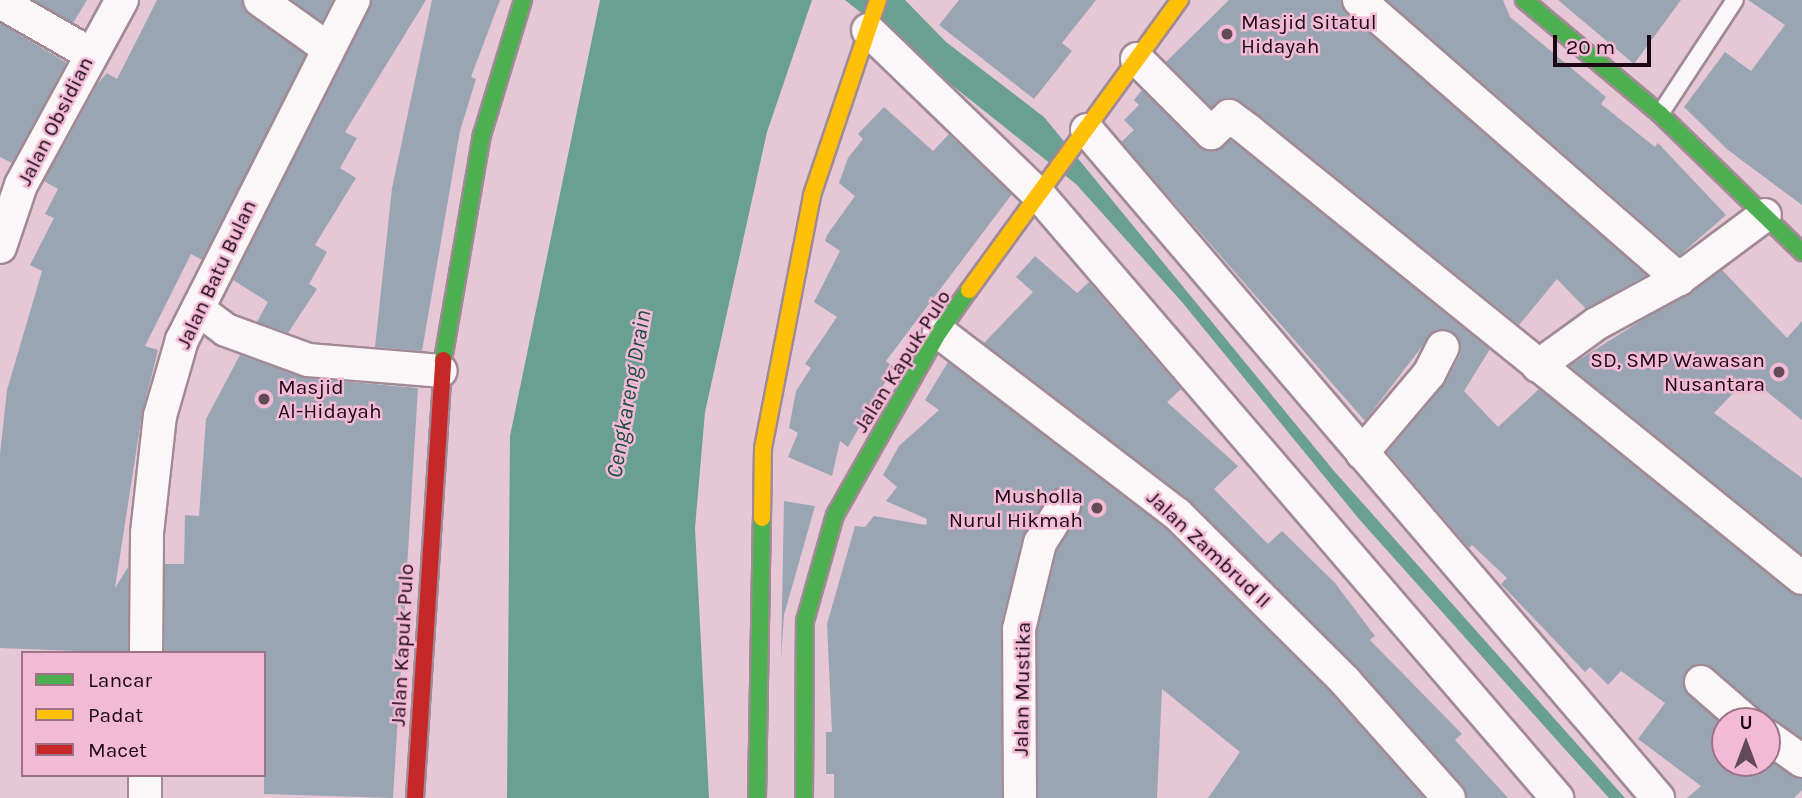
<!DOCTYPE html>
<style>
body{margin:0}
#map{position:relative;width:1802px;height:798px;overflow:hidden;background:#e5c7d6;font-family:Karla,sans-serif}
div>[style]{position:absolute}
.water>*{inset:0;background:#69a091}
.building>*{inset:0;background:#9aa5b4}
.roads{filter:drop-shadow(2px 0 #a18a96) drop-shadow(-2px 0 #a18a96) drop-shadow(0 2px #a18a96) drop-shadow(0 -2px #a18a96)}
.lane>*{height:16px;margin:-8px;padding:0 8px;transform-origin:8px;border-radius:8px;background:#fbf7f9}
.street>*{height:32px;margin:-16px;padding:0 16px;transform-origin:16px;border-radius:16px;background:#fbf7f9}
.fast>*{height:16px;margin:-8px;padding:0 8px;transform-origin:8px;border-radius:8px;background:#4caf50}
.slow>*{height:16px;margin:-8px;padding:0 8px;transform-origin:8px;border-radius:8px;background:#ffc107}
.jam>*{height:16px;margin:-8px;padding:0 8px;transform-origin:8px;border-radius:8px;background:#c62828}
.dots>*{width:19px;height:19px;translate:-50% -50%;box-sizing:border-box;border:4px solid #f2bad5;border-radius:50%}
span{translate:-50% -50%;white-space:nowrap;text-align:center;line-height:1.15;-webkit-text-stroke:5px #f2bad5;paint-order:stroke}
.poi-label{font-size:21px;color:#1b0812}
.left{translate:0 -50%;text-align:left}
.right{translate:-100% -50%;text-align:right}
.street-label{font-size:21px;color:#1b0812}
.water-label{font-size:23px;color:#1b4e3d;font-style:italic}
.legend{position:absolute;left:21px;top:651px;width:245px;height:126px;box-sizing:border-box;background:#f2bad5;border:2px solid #9c7387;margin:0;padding:9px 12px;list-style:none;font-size:21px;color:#1b0812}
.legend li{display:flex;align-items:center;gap:14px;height:35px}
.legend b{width:35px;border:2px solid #9c7387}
.north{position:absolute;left:1711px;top:707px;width:70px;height:70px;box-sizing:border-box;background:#f2bad5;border:2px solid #9c7387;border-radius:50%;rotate:0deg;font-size:19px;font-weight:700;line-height:28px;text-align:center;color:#1b0812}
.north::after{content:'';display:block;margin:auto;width:24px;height:32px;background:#624b57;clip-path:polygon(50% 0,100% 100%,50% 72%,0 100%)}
.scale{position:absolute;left:1553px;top:35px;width:98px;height:32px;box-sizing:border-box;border:4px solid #1b0812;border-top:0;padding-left:9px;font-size:21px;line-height:24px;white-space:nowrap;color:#1b0812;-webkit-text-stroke:5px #f2bad5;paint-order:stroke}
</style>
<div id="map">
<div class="water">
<div style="clip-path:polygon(600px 0,812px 0,767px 132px,705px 412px,695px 528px,709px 798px,507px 798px,510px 436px)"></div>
<div style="clip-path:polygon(845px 0,905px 0,946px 42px,1044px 117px,1334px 471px,1625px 798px,1609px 798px,1562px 746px,1359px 519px,1182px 302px,1076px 184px)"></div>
</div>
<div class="building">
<div style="clip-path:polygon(33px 0,87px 0,73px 23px)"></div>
<div style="clip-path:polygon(157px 0,242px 0,249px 15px,306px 55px,202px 260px,191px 254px,145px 346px,158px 350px,142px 414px,115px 588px,128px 567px,128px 653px,0 648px,0 454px,7px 390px,42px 271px,30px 265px,54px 218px,45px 214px,58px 189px,44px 181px,98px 83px,107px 73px,117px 79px)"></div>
<div style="clip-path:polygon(292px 0,333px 0,322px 22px)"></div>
<div style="clip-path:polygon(372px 0,426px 0,345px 132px,357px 138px,340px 168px,356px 178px,315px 245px,327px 252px,309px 284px,317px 289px,288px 333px,257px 322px,268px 302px,233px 280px)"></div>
<div style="clip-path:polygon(432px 0,500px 0,471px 77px,476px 79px,460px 131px,422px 351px,375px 347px,392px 188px)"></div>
<div style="clip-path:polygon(959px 0,1096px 0,1062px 43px,1072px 51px,1034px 99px,939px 25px)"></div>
<div style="clip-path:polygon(1229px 0,1341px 0,1347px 14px,1647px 275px,1586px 309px,1557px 279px,1519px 325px,1259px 115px,1232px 98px,1211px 107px,1166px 62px)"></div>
<div style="clip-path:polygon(1387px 0,1503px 0,1510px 17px,1606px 97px,1601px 104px,1655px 147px,1658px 143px,1726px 215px,1680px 255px)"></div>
<div style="clip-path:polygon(1558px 0,1681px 0,1634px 64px)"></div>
<div style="clip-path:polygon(1748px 0,1802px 0,1802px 205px,1728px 150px,1684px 107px,1725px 52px,1751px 71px,1785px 25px)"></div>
<div style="clip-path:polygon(0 23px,67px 63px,12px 163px,0 157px)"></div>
<div style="clip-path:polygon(1142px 90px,1205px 150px,1216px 151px,1230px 140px,1237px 145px,1490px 349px,1464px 391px,1498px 427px,1539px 389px,1790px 592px,1802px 596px,1802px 738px,1764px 718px,1712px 668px,1694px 665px,1683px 679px,1689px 695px,1725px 727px,1725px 763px,1767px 763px,1767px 759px,1802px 779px,1802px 790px,1794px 798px,1687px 798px,1701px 786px,1638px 739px,1665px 703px,1621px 671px,1608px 685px,1590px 667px,1585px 672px,1501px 584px,1507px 578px,1472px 545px,1469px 548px,1387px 452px,1445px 383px,1460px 355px,1458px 337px,1443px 329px,1433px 332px,1365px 421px,1121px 142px,1134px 130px,1124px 120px,1139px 105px,1134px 100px)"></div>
<div style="clip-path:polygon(884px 107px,933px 151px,949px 134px,1012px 194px,886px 361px,894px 367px,848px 447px,840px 441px,832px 476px,788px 457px,798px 433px,789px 428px,796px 391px,811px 368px,805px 364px,837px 317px,814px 302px,840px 251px,825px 241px,827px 235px,855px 196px,839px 183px,848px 158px,863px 139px,858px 134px)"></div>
<div style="clip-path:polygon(1035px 256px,1077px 293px,1089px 282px,1181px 389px,1167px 402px,1238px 466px,1214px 489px,1268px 544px,1282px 531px,1335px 583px,1375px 636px,1370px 640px,1462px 734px,1455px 740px,1508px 798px,1467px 798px,1463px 786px,1359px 669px,1190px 501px,984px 343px,1033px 292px,1016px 277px)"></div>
<div style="clip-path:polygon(1722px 270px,1787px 338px,1802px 321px,1802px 420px,1749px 377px,1714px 413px,1802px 478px,1802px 554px,1569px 366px)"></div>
<div style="clip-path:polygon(240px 355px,306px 378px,418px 388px,393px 798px,264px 794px,264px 653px,164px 653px,165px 564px,184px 564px,185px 515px,199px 516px,206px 419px)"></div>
<div style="clip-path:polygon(948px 362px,1165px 528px,1333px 695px,1424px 798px,1208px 798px,1240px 752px,1162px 689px,1157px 798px,1038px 798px,1037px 631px,1057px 550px,1082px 506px,1074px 490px,1064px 487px,1049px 495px,1024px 534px,1001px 625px,1002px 798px,834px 798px,834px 774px,826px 774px,826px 732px,832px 732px,827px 624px,855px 526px,865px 527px,874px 516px,926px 525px,927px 519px,886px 501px,897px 487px,883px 475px,899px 446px,939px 410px,925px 400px)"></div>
<div style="clip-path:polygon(784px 501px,815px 506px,784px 615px,781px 660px)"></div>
</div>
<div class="roads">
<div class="lane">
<div style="left:1660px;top:114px;width:136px;rotate:-56.7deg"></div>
</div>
<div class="street">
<div style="left:260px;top:0;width:81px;rotate:35.5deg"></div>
<div style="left:1359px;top:0;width:425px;rotate:41.1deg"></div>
<div style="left:0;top:2px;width:103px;rotate:29.8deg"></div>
<div style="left:868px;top:30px;width:239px;rotate:44deg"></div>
<div style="left:1040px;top:196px;width:794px;rotate:49.34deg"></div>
<div style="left:1137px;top:59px;width:105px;rotate:45deg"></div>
<div style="left:1211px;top:133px;width:25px;rotate:-43deg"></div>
<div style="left:1229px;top:116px;width:24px;rotate:36deg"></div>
<div style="left:1248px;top:130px;width:712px;rotate:38.96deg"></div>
<div style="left:1087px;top:130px;width:879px;rotate:49.48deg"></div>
<div style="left:0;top:247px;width:65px;rotate:-71.3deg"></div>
<div style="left:21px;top:185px;width:211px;rotate:-61.4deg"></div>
<div style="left:198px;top:309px;width:35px;rotate:37deg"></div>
<div style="left:226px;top:330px;width:87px;rotate:20.1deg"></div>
<div style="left:308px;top:360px;width:133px;rotate:4.7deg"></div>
<div style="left:939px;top:332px;width:300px;rotate:37.4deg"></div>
<div style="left:1177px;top:514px;width:238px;rotate:44.8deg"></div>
<div style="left:1346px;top:682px;width:155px;rotate:48.4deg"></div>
<div style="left:1538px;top:366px;width:72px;rotate:-35.9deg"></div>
<div style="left:1596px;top:324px;width:94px;rotate:-28.5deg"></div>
<div style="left:1679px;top:279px;width:107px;rotate:-36.7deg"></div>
<div style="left:1362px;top:453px;width:104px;rotate:-49.7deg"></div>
<div style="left:1429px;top:374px;width:30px;rotate:-63deg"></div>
<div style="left:146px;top:653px;width:120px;rotate:-89.5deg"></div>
<div style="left:147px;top:533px;width:118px;rotate:-83.7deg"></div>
<div style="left:160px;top:416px;width:79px;rotate:-73.9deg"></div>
<div style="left:182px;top:340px;width:381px;rotate:-63.2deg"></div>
<div style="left:1701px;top:682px;width:60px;rotate:40.9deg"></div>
<div style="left:1767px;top:736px;width:43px;rotate:35.5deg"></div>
<div style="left:145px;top:798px;width:23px;rotate:-90deg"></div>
<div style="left:1020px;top:798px;width:169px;rotate:-90.3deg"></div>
<div style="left:1019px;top:629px;width:89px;rotate:-76.3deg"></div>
<div style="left:1040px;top:543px;width:45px;rotate:-57.7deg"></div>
</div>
<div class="fast">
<div style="left:1524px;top:0;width:177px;rotate:40deg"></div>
<div style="left:1660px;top:114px;width:198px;rotate:44.2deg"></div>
<div style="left:443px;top:360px;width:228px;rotate:-80.2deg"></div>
<div style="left:482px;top:135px;width:141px;rotate:-73.1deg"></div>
<div style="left:757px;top:798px;width:280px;rotate:-89deg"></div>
<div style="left:804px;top:798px;width:177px;rotate:-89.7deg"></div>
<div style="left:805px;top:621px;width:110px;rotate:-74.2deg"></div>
<div style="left:835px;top:515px;width:210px;rotate:-60.4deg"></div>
<div style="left:939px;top:332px;width:52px;rotate:-54.5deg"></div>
</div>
<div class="slow">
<div style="left:969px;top:290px;width:359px;rotate:-54deg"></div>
<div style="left:762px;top:518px;width:70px;rotate:-89.2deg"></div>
<div style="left:763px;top:448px;width:258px;rotate:-79deg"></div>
<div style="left:812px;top:195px;width:206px;rotate:-71.3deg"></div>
</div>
<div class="jam">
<div style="left:415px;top:798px;width:439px;rotate:-86.3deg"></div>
</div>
</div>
<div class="dots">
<div style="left:1227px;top:34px;background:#624b57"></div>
<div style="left:1779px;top:372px;background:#624b57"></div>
<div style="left:264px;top:399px;background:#624b57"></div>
<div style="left:1097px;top:508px;background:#624b57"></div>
</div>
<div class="poi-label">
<span class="left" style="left:1241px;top:34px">Masjid Sitatul<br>Hidayah</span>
<span class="right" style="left:1765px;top:372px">SD, SMP Wawasan<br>Nusantara</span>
<span class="left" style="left:278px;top:399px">Masjid<br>Al-Hidayah</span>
<span class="right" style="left:1083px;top:508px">Musholla<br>Nurul Hikmah</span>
</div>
<div class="street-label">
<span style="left:55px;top:121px;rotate:-63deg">Jalan Obsidian</span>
<span style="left:216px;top:274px;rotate:-65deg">Jalan Batu Bulan</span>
<span style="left:902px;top:361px;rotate:-58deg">Jalan Kapuk Pulo</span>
<span style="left:1209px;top:549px;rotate:43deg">Jalan Zambrud II</span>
<span style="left:402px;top:645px;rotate:-87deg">Jalan Kapuk Pulo</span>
<span style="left:1022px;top:689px;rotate:-89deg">Jalan Mustika</span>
</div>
<div class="water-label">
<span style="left:629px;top:394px;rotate:-80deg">Cengkareng Drain</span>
</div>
<ul class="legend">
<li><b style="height:9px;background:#4caf50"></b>Lancar</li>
<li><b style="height:9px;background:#ffc107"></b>Padat</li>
<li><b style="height:9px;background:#c62828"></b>Macet</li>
</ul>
<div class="north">U</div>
<div class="scale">20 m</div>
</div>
